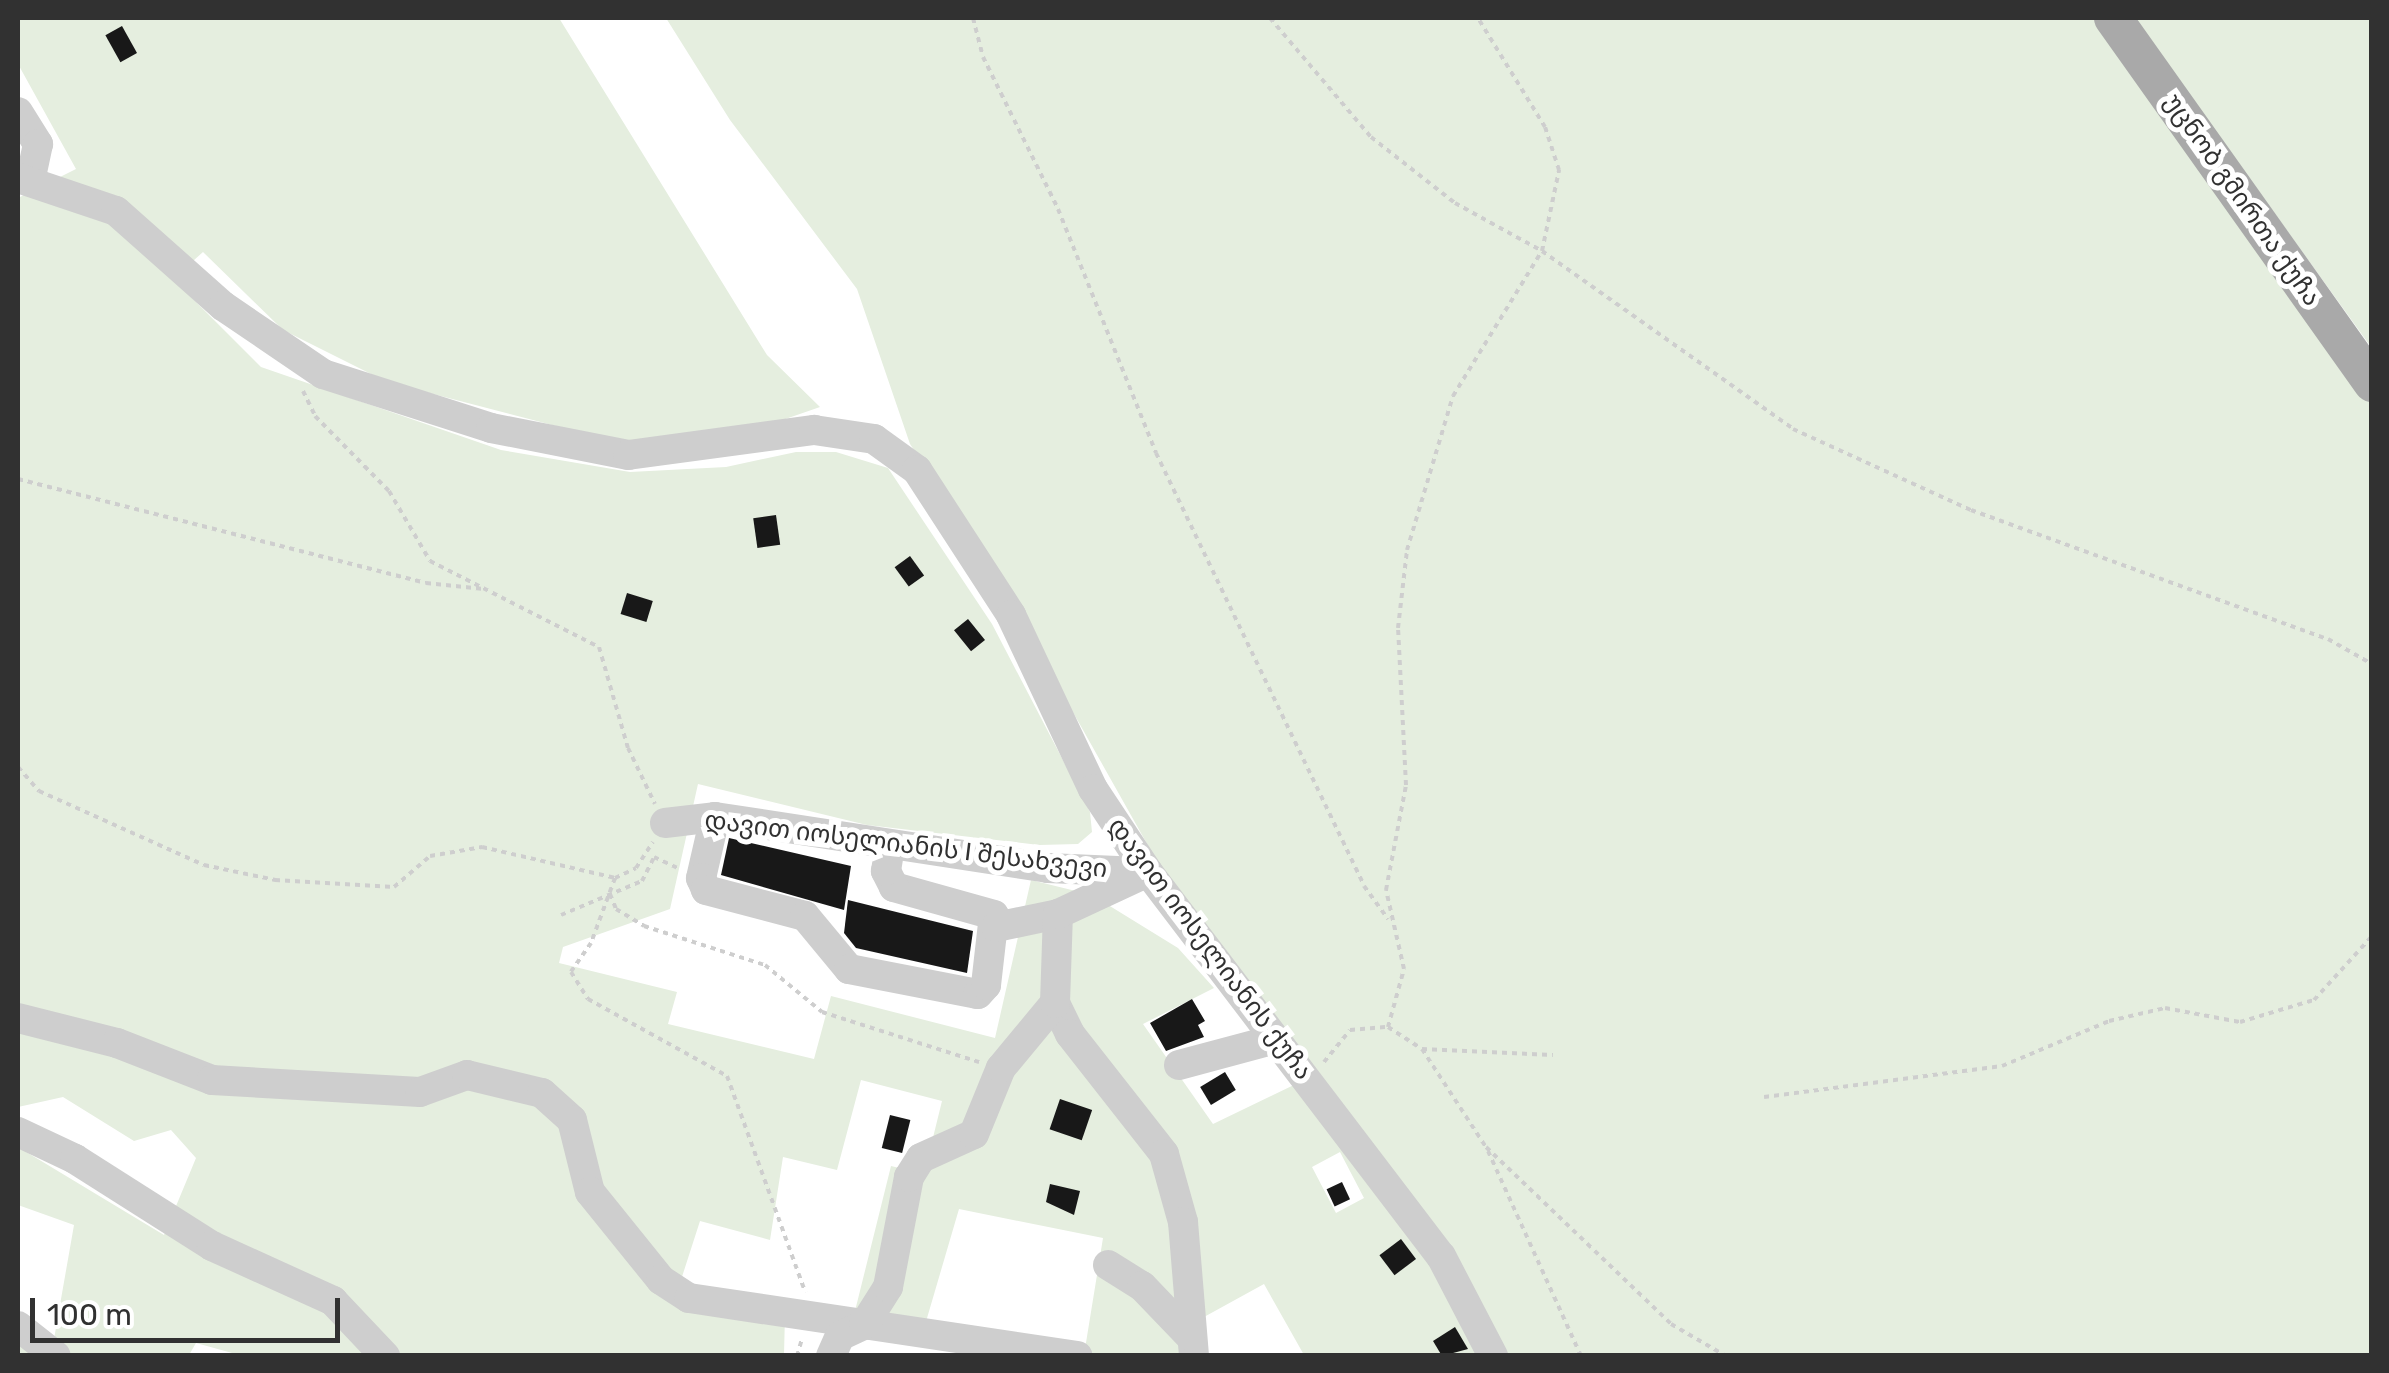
<!DOCTYPE html>
<meta charset="utf-8">
<style>
body{margin:0}
#map{position:relative;width:2389px;height:1373px;overflow:hidden;background:#fff;font-family:Rubik,"Noto Sans Georgian",sans-serif}
div>[style]{position:absolute}
.green>*{inset:0;background:#e5eedf}
.building>*{inset:0;background:#181818;transform-origin:0 0}
.path>*{height:4px;margin-top:-2px;transform-origin:0;background:repeating-linear-gradient(90deg,#cecece 0 5px,transparent 0 10px)}
.minor>*{height:30px;margin:-15px;padding:0 15px;transform-origin:15px;border-radius:15px;background:#cecece}
.major>*{height:38px;margin:-19px;padding:0 19px;transform-origin:19px;border-radius:19px;background:#a9a9a9}
span{translate:-50% -50%;white-space:nowrap;text-align:center;line-height:1.15;-webkit-text-stroke:10px #fff;paint-order:stroke}
.street-label{font-size:25px;color:#313131}
.frame{position:absolute;inset:0;border:20px solid #313131;pointer-events:none}
.scale{position:absolute;left:30px;top:1298px;width:310px;height:45px;box-sizing:border-box;border:5px solid #313131;border-top:0;padding-left:12px;font-size:30px;line-height:35px;white-space:nowrap;color:#313131;-webkit-text-stroke:8px #fff;paint-order:stroke}
</style>
<div id="map">
<div class="green">
<div style="clip-path:polygon(evenodd,18px 18px,559px 18px,767px 355px,820px 407px,771px 424px,621px 443px,387px 382px,283px 330px,203px 252px,173px 279px,261px 367px,501px 450px,630px 472px,726px 467px,796px 452px,836px 452px,888px 468px,992px 624px,1090px 812px,1092px 832px,1078px 844px,1039px 845px,867px 825px,698px 784px,670px 909px,563px 947px,559px 963px,677px 992px,668px 1024px,814px 1059px,831px 996px,995px 1038px,1031px 880px,1092px 895px,1178px 948px,1214px 988px,1143px 1024px,1213px 1124px,1298px 1083px,1426px 1251px,1479px 1355px,1304px 1355px,1264px 1284px,1204px 1317px,1208px 1355px,1084px 1355px,1103px 1238px,959px 1209px,925px 1325px,853px 1319px,891px 1166px,924px 1174px,942px 1101px,861px 1080px,837px 1170px,783px 1157px,770px 1240px,700px 1221px,680px 1283px,785px 1314px,784px 1355px,243px 1356px,196px 1343px,189px 1355px,18px 1355px,18px 1344px,54px 1339px,74px 1225px,18px 1205px,18px 1147px,164px 1235px,196px 1158px,171px 1130px,134px 1141px,63px 1097px,18px 1107px,18px 198px,76px 169px,18px 64px,18px 18px,1340px 1152px,1364px 1198px,1336px 1213px,1312px 1167px,1340px 1152px)"></div>
<div style="clip-path:polygon(666px 18px,2097px 18px,2371px 399px,2371px 1355px,1508px 1355px,1173px 890px,988px 561px,910px 444px,857px 289px,730px 120px)"></div>
<div style="clip-path:polygon(2135px 18px,2371px 18px,2371px 347px,2210px 124px)"></div>
</div>
<div class="building">
<div style="left:122px;top:26px;width:31px;height:19px;rotate:61deg"></div>
<div style="left:776px;top:515px;width:30px;height:23px;rotate:82deg"></div>
<div style="left:910px;top:556px;width:24px;height:19px;rotate:54deg"></div>
<div style="left:627px;top:593px;width:27px;height:22px;rotate:17deg"></div>
<div style="left:968px;top:619px;width:27px;height:18px;rotate:51deg"></div>
<div style="clip-path:polygon(729px 838px,851px 866px,844px 910px,721px 875px)"></div>
<div style="clip-path:polygon(848px 900px,973px 931px,967px 973px,856px 948px,844px 933px)"></div>
<div style="clip-path:polygon(1192px 999px,1205px 1021px,1198px 1025px,1204px 1037px,1166px 1051px,1150px 1023px)"></div>
<div style="left:1225px;top:1072px;width:21px;height:29px;rotate:59deg"></div>
<div style="left:1060px;top:1099px;width:34px;height:32px;rotate:19deg"></div>
<div style="left:890px;top:1115px;width:21px;height:34px;rotate:14deg"></div>
<div style="left:1342px;top:1182px;width:19px;height:17px;rotate:65deg"></div>
<div style="clip-path:polygon(1050px 1184px,1080px 1191px,1074px 1215px,1046px 1202px)"></div>
<div style="left:1401px;top:1239px;width:25px;height:27px;rotate:53deg"></div>
<div style="clip-path:polygon(1455px 1327px,1468px 1349px,1442px 1356px,1433px 1341px)"></div>
</div>
<div class="path">
<div style="left:973px;top:18px;width:40px;rotate:75.6deg"></div>
<div style="left:983px;top:57px;width:169px;rotate:63.7deg"></div>
<div style="left:1058px;top:209px;width:263px;rotate:68.1deg"></div>
<div style="left:1156px;top:453px;width:480px;rotate:64.3deg"></div>
<div style="left:1364px;top:886px;width:41px;rotate:54deg"></div>
<div style="left:1270px;top:18px;width:156px;rotate:49.7deg"></div>
<div style="left:1371px;top:137px;width:107px;rotate:38.2deg"></div>
<div style="left:1455px;top:203px;width:99px;rotate:28.9deg"></div>
<div style="left:1542px;top:251px;width:308px;rotate:35.3deg"></div>
<div style="left:1793px;top:429px;width:196px;rotate:24.5deg"></div>
<div style="left:1971px;top:510px;width:380px;rotate:19.9deg"></div>
<div style="left:2328px;top:639px;width:51px;rotate:29.6deg"></div>
<div style="left:303px;top:391px;width:28px;rotate:64deg"></div>
<div style="left:315px;top:416px;width:105px;rotate:45.4deg"></div>
<div style="left:389px;top:491px;width:81px;rotate:59.6deg"></div>
<div style="left:430px;top:561px;width:190px;rotate:27deg"></div>
<div style="left:599px;top:647px;width:105px;rotate:74deg"></div>
<div style="left:628px;top:748px;width:62px;rotate:64.3deg"></div>
<div style="left:18px;top:479px;width:421px;rotate:14.3deg"></div>
<div style="left:426px;top:583px;width:58px;rotate:5.9deg"></div>
<div style="left:18px;top:767px;width:32px;rotate:49deg"></div>
<div style="left:39px;top:791px;width:181px;rotate:24.2deg"></div>
<div style="left:204px;top:865px;width:73px;rotate:11.9deg"></div>
<div style="left:275px;top:880px;width:119px;rotate:3.4deg"></div>
<div style="left:394px;top:887px;width:48px;rotate:-40.7deg"></div>
<div style="left:430px;top:856px;width:53px;rotate:-9.8deg"></div>
<div style="left:482px;top:847px;width:137px;rotate:13.1deg"></div>
<div style="left:615px;top:878px;width:23px;rotate:-25deg"></div>
<div style="left:636px;top:868px;width:31px;rotate:-57deg"></div>
<div style="left:615px;top:878px;width:69px;rotate:110.3deg"></div>
<div style="left:591px;top:943px;width:35px;rotate:125deg"></div>
<div style="left:571px;top:972px;width:32px;rotate:58deg"></div>
<div style="left:588px;top:999px;width:159px;rotate:29deg"></div>
<div style="left:727px;top:1076px;width:230px;rotate:70.1deg"></div>
<div style="left:610px;top:894px;width:16px;rotate:68deg"></div>
<div style="left:616px;top:909px;width:33px;rotate:31deg"></div>
<div style="left:644px;top:926px;width:127px;rotate:17.9deg"></div>
<div style="left:765px;top:965px;width:74px;rotate:39.5deg"></div>
<div style="left:822px;top:1012px;width:165px;rotate:17.7deg"></div>
<div style="left:561px;top:915px;width:88px;rotate:-22.8deg"></div>
<div style="left:642px;top:881px;width:27px;rotate:-63deg"></div>
<div style="left:654px;top:857px;width:26px;rotate:25deg"></div>
<div style="left:1388px;top:1027px;width:60px;rotate:-74.6deg"></div>
<div style="left:1404px;top:969px;width:81px;rotate:-102.8deg"></div>
<div style="left:1386px;top:890px;width:107px;rotate:-79.2deg"></div>
<div style="left:1406px;top:785px;width:157px;rotate:-92.9deg"></div>
<div style="left:1398px;top:628px;width:79px;rotate:-83.4deg"></div>
<div style="left:1407px;top:550px;width:161px;rotate:-73.4deg"></div>
<div style="left:1453px;top:396px;width:170px;rotate:-58.5deg"></div>
<div style="left:1542px;top:251px;width:83px;rotate:-78.1deg"></div>
<div style="left:1559px;top:170px;width:45px;rotate:-108deg"></div>
<div style="left:1545px;top:127px;width:128px;rotate:-121.6deg"></div>
<div style="left:1422px;top:1049px;width:117px;rotate:56.9deg"></div>
<div style="left:1486px;top:1147px;width:256px;rotate:43.7deg"></div>
<div style="left:1671px;top:1324px;width:64px;rotate:30.2deg"></div>
<div style="left:1324px;top:1062px;width:41px;rotate:-50.9deg"></div>
<div style="left:1350px;top:1030px;width:38px;rotate:-5deg"></div>
<div style="left:1388px;top:1027px;width:40px;rotate:32.9deg"></div>
<div style="left:1422px;top:1049px;width:131px;rotate:2.6deg"></div>
<div style="left:1764px;top:1097px;width:240px;rotate:-7.4deg"></div>
<div style="left:2002px;top:1066px;width:116px;rotate:-22.8deg"></div>
<div style="left:2109px;top:1021px;width:57px;rotate:-13.1deg"></div>
<div style="left:2165px;top:1008px;width:76px;rotate:10.6deg"></div>
<div style="left:2240px;top:1022px;width:77px;rotate:-16.6deg"></div>
<div style="left:2314px;top:1000px;width:86px;rotate:-47.8deg"></div>
<div style="left:1488px;top:1151px;width:225px;rotate:65.6deg"></div>
<div style="left:797px;top:1356px;width:18px;rotate:-74deg"></div>
</div>
<div class="minor">
<div style="left:18px;top:112px;width:38px;rotate:58deg"></div>
<div style="left:38px;top:144px;width:35px;rotate:102deg"></div>
<div style="left:18px;top:178px;width:103px;rotate:18.6deg"></div>
<div style="left:116px;top:211px;width:143px;rotate:41.6deg"></div>
<div style="left:223px;top:306px;width:121px;rotate:34.2deg"></div>
<div style="left:323px;top:374px;width:176px;rotate:17.8deg"></div>
<div style="left:491px;top:428px;width:140px;rotate:11.1deg"></div>
<div style="left:628px;top:455px;width:188px;rotate:-7.7deg"></div>
<div style="left:814px;top:430px;width:61px;rotate:8.5deg"></div>
<div style="left:874px;top:439px;width:53px;rotate:35.8deg"></div>
<div style="left:917px;top:470px;width:173px;rotate:57deg"></div>
<div style="left:1011px;top:615px;width:192px;rotate:64.8deg"></div>
<div style="left:1093px;top:789px;width:100px;rotate:56.5deg"></div>
<div style="left:1148px;top:872px;width:483px;rotate:52.7deg"></div>
<div style="left:1441px;top:1256px;width:113px;rotate:62.5deg"></div>
<div style="left:715px;top:817px;width:63px;rotate:102.9deg"></div>
<div style="left:701px;top:878px;width:13px;rotate:67deg"></div>
<div style="left:706px;top:890px;width:102px;rotate:14.7deg"></div>
<div style="left:805px;top:916px;width:69px;rotate:50.3deg"></div>
<div style="left:849px;top:969px;width:131px;rotate:11deg"></div>
<div style="left:978px;top:994px;width:12px;rotate:-48deg"></div>
<div style="left:986px;top:985px;width:70px;rotate:-83.5deg"></div>
<div style="left:994px;top:915px;width:104px;rotate:-164.4deg"></div>
<div style="left:894px;top:887px;width:18px;rotate:-117deg"></div>
<div style="left:886px;top:871px;width:24px;rotate:-81deg"></div>
<div style="left:665px;top:823px;width:50px;rotate:-6.8deg"></div>
<div style="left:715px;top:817px;width:337px;rotate:8.7deg"></div>
<div style="left:1048px;top:868px;width:92px;rotate:2.5deg"></div>
<div style="left:996px;top:927px;width:63px;rotate:-11.8deg"></div>
<div style="left:1055px;top:1003px;width:34px;rotate:64deg"></div>
<div style="left:1070px;top:1034px;width:152px;rotate:51.9deg"></div>
<div style="left:1164px;top:1154px;width:71px;rotate:74.4deg"></div>
<div style="left:1183px;top:1222px;width:134px;rotate:85.3deg"></div>
<div style="left:18px;top:1018px;width:102px;rotate:14.2deg"></div>
<div style="left:117px;top:1043px;width:102px;rotate:21.3deg"></div>
<div style="left:212px;top:1080px;width:208px;rotate:3.3deg"></div>
<div style="left:420px;top:1092px;width:50px;rotate:-19.9deg"></div>
<div style="left:467px;top:1075px;width:77px;rotate:13.5deg"></div>
<div style="left:542px;top:1093px;width:40px;rotate:42deg"></div>
<div style="left:572px;top:1120px;width:74px;rotate:76deg"></div>
<div style="left:590px;top:1192px;width:113px;rotate:51.1deg"></div>
<div style="left:661px;top:1280px;width:33px;rotate:33deg"></div>
<div style="left:689px;top:1298px;width:393px;rotate:8.5deg"></div>
<div style="left:1179px;top:1065px;width:100px;rotate:-15deg"></div>
<div style="left:18px;top:1132px;width:63px;rotate:25.3deg"></div>
<div style="left:75px;top:1159px;width:162px;rotate:32.4deg"></div>
<div style="left:212px;top:1246px;width:133px;rotate:24.4deg"></div>
<div style="left:333px;top:1301px;width:76px;rotate:46.6deg"></div>
<div style="left:1108px;top:1265px;width:40px;rotate:32deg"></div>
<div style="left:1142px;top:1286px;width:69px;rotate:46.2deg"></div>
<div style="left:18px;top:1326px;width:48px;rotate:38.3deg"></div>
<div style="left:831px;top:1356px;width:22px;rotate:-66deg"></div>
<div style="left:840px;top:1336px;width:26px;rotate:-25deg"></div>
<div style="left:864px;top:1325px;width:45px;rotate:-57.7deg"></div>
<div style="left:888px;top:1287px;width:112px;rotate:-79.2deg"></div>
<div style="left:909px;top:1177px;width:22px;rotate:-58deg"></div>
<div style="left:921px;top:1158px;width:58px;rotate:-24.4deg"></div>
<div style="left:974px;top:1134px;width:71px;rotate:-67.8deg"></div>
<div style="left:1001px;top:1068px;width:85px;rotate:-50.3deg"></div>
<div style="left:1055px;top:1003px;width:89px;rotate:-88.1deg"></div>
<div style="left:1058px;top:914px;width:99px;rotate:-25deg"></div>
</div>
<div class="major">
<div style="left:2113px;top:18px;width:448px;rotate:54.6deg"></div>
</div>
<div class="street-label">
<span style="left:2242px;top:200px;rotate:55deg">უცნობ გმირთა ქუჩა</span>
<span style="left:906px;top:845px;rotate:7deg">დავით იოსელიანის I შესახვევი</span>
<span style="left:1210px;top:949px;rotate:53deg">დავით იოსელიანის ქუჩა</span>
</div>
<div class="frame"></div>
<div class="scale">100 m</div>
</div>
